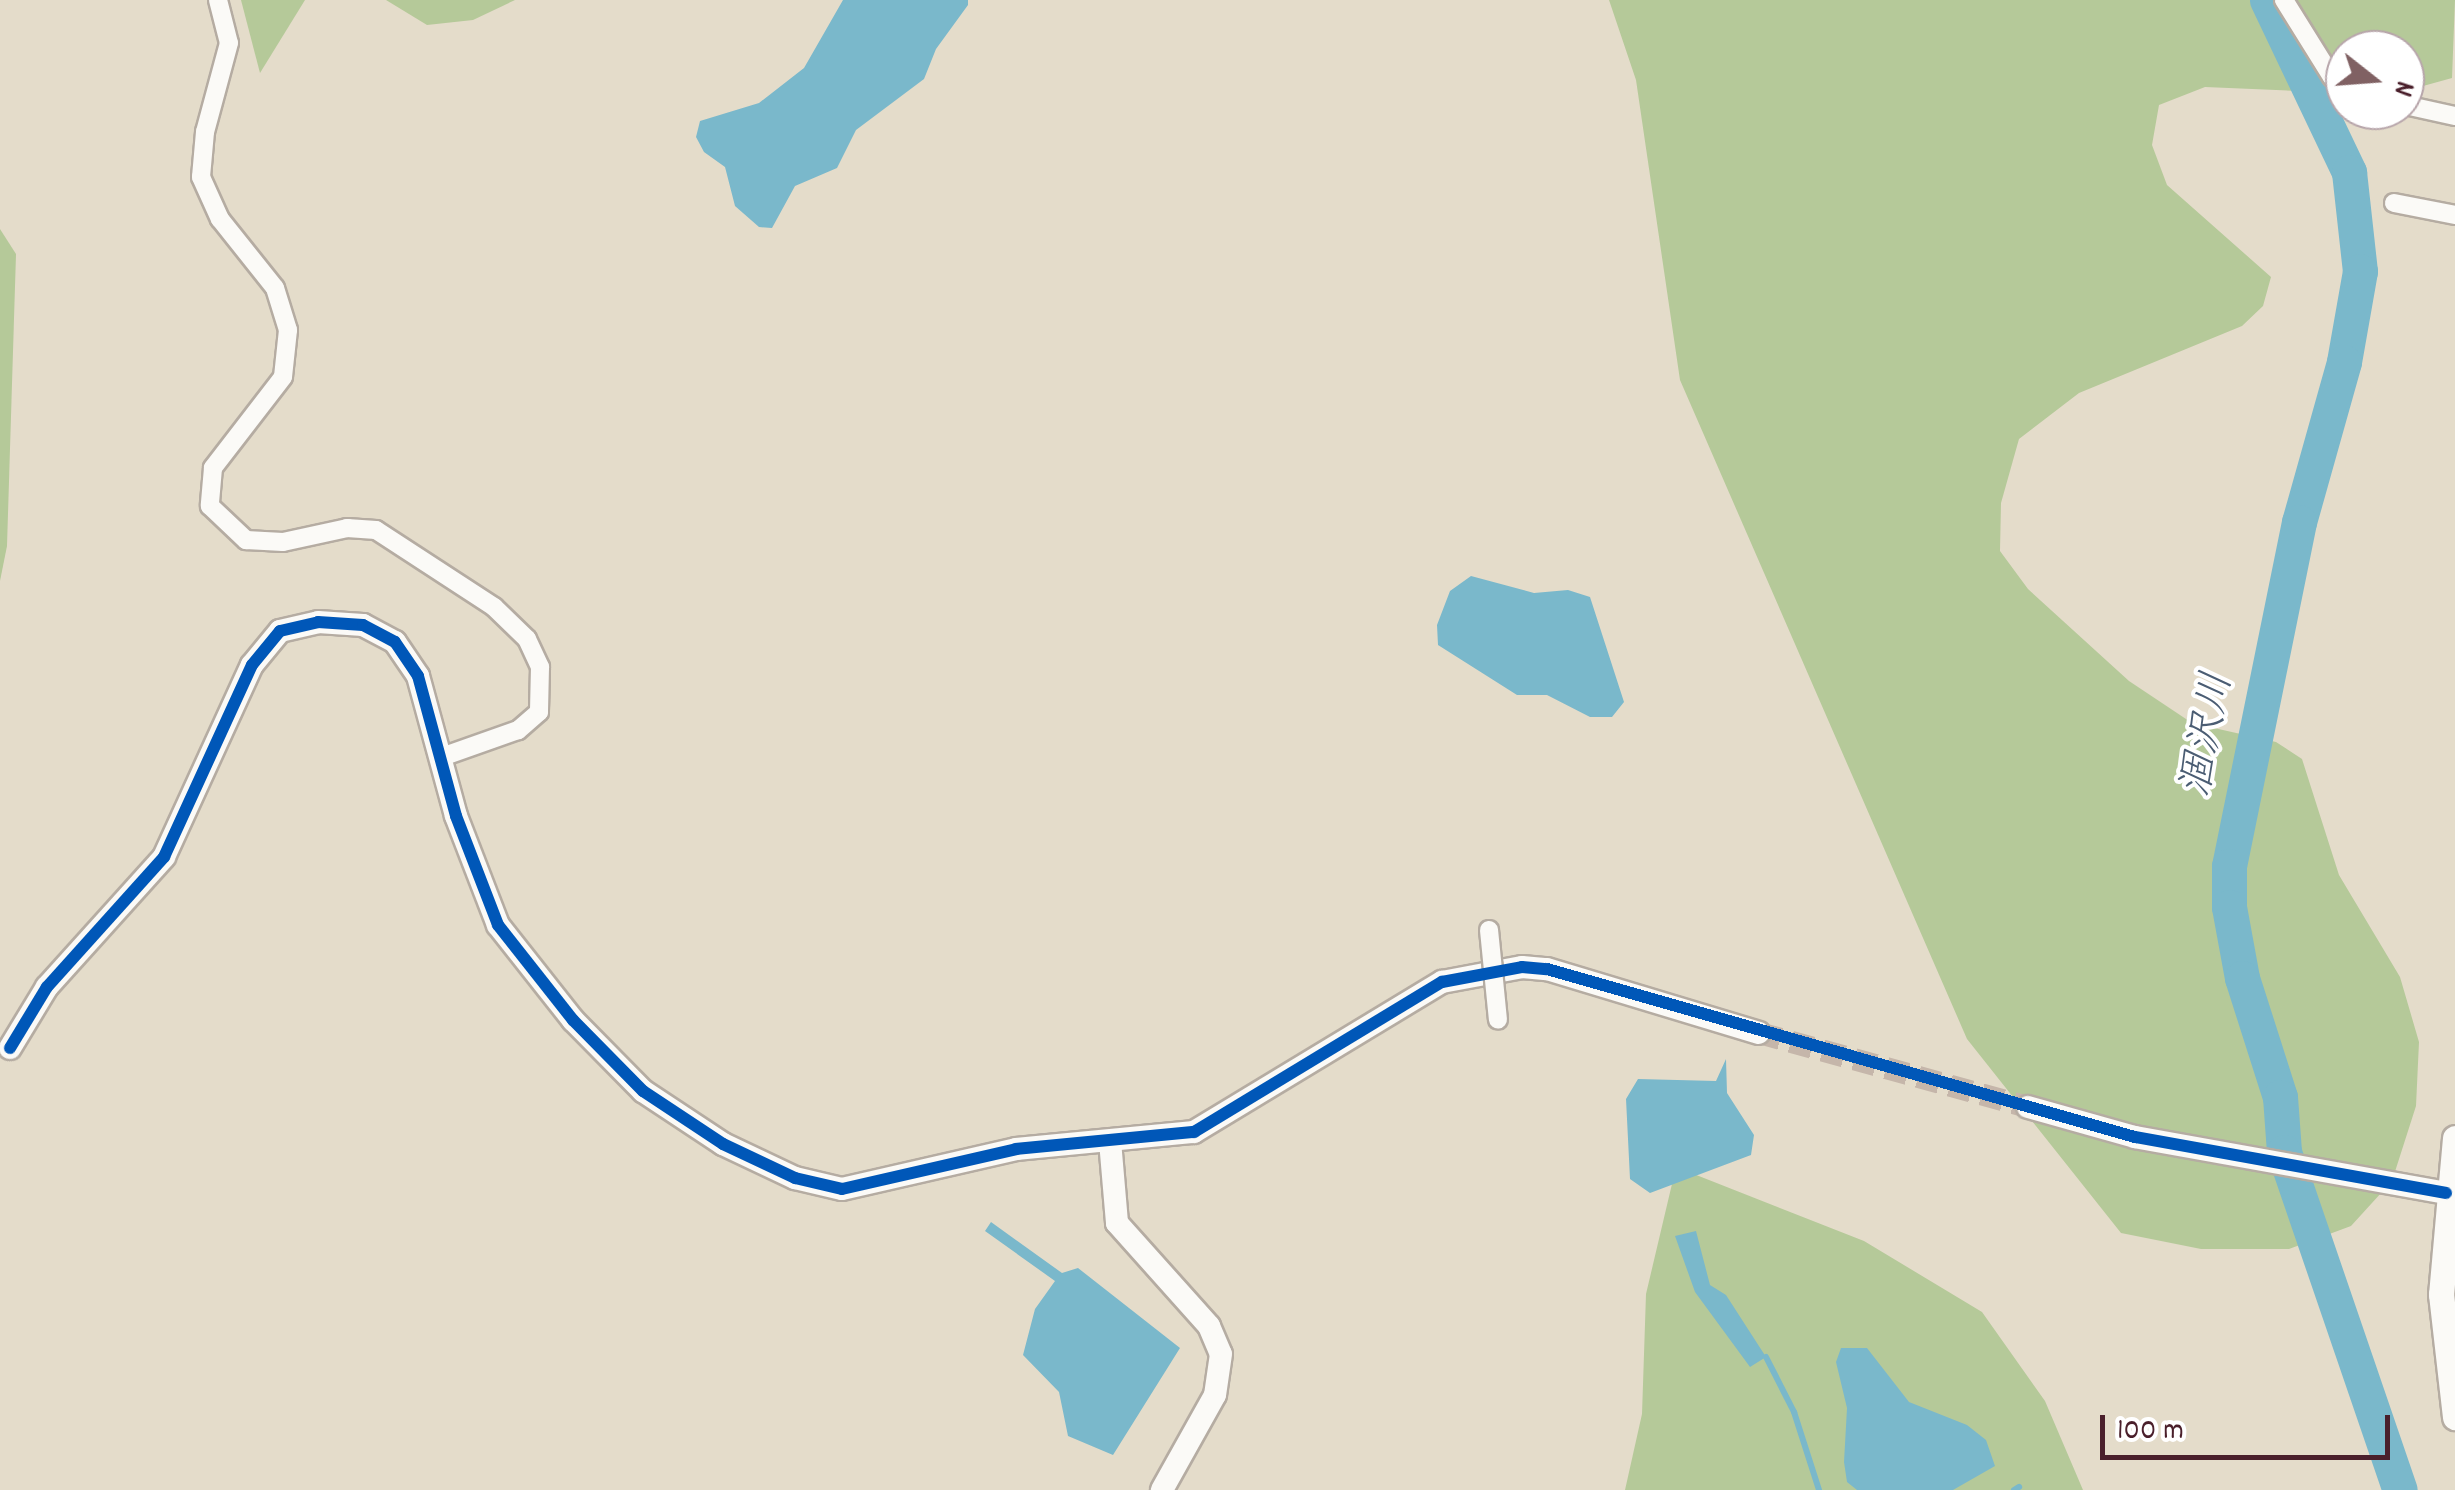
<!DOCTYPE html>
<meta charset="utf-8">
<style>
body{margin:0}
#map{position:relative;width:2455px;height:1490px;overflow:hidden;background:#e4dcca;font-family:Dekko,"Klee One",sans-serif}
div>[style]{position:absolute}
.forest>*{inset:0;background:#b5c999}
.water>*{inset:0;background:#7ab8cb}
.stream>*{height:6px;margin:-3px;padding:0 3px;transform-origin:3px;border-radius:3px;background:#7ab8cb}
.river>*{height:35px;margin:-17.5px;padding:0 17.5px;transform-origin:17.5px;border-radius:17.5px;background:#7ab8cb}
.tertiary-tunnel>*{height:22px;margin-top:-11px;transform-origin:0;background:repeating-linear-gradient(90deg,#c5b6aa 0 22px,transparent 0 33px)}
.roads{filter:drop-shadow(2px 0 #b5aca2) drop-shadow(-2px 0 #b5aca2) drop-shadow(0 2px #b5aca2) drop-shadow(0 -2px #b5aca2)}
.minor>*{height:18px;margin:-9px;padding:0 9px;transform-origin:9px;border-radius:9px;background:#fbfaf7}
.tertiary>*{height:22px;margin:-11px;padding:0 11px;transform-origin:11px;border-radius:11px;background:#fbfaf7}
.secondary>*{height:25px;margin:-12.5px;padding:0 12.5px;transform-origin:12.5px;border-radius:12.5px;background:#fbfaf7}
.bridges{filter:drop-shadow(2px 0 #b5aca2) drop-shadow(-2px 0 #b5aca2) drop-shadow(0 2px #b5aca2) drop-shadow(0 -2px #b5aca2)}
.minor-bridge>*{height:18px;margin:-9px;padding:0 9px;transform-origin:9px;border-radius:9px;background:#fbfaf7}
.cycleway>*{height:12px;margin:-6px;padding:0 6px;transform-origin:6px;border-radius:6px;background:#0057b8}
span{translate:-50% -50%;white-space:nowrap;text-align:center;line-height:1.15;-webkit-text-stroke:8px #fff;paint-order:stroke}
.water-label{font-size:42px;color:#4b5d73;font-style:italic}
.north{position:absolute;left:2325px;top:30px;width:100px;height:100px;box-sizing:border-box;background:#fff;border:2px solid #b7a5aa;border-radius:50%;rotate:107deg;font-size:28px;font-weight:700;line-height:40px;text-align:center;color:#4a1f2b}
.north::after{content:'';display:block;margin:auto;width:35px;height:45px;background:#806163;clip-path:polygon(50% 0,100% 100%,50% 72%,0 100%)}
.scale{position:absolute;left:2100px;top:1415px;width:290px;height:45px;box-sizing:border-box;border:5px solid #4a1f2b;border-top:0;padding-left:12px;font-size:30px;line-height:35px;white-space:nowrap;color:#4a1f2b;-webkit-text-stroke:8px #fff;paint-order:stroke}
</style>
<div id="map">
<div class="forest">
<div style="clip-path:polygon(241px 0,305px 0,260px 73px)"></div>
<div style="clip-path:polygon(386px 0,515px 0,473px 20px,427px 25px)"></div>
<div style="clip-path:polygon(1609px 0,2455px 0,2452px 78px,2405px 91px,2405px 50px,2345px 50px,2345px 93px,2205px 87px,2159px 105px,2152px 145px,2167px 185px,2271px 277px,2263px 306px,2242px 326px,2079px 393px,2019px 439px,2001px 503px,2000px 551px,2028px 589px,2129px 681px,2192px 723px,2276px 742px,2302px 759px,2339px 875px,2400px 977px,2419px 1042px,2416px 1106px,2392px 1181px,2351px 1226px,2289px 1249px,2201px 1249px,2121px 1233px,1967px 1039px,1680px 380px,1636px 80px)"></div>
<div style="clip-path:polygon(0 229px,16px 254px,7px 546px,0 581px)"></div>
<div style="clip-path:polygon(1676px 1167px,1864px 1241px,1982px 1312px,2045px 1401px,2083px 1490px,1625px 1490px,1642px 1414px,1646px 1294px)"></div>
</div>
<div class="water">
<div style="clip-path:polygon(843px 0,968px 0,968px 5px,936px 49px,924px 79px,856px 130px,837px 168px,795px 186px,772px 228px,759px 227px,735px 206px,725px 167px,704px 152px,696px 137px,700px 121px,759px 103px,804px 68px)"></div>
<div style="clip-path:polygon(1471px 576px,1534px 593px,1568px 590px,1590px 597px,1624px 702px,1612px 717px,1590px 717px,1547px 695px,1517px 695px,1438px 645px,1437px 625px,1450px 591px)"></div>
<div style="clip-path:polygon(1726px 1059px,1727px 1093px,1754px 1135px,1751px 1155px,1650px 1193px,1630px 1179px,1626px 1099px,1638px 1079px,1716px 1081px)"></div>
<div style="clip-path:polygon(991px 1222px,1062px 1273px,1078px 1268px,1180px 1348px,1113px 1455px,1068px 1436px,1059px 1392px,1023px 1355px,1035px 1309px,1055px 1281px,985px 1231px)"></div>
<div style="clip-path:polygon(1696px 1231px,1710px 1285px,1726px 1295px,1766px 1357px,1750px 1367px,1695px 1292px,1675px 1236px)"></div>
<div style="clip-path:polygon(1841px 1348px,1867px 1348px,1909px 1402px,1967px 1425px,1986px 1440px,1995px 1466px,1953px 1490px,1857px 1490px,1847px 1482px,1844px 1462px,1847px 1408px,1836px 1362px)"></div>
</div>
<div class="stream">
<div style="left:1766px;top:1357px;width:62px;rotate:63deg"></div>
<div style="left:1794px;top:1412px;width:82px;rotate:72.2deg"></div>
<div style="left:2014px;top:1490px;width:6px;rotate:-31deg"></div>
</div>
<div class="river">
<div style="left:2267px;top:0;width:191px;rotate:64.5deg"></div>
<div style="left:2349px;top:172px;width:100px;rotate:83.7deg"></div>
<div style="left:2360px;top:271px;width:92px;rotate:100deg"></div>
<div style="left:2344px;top:362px;width:166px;rotate:105.7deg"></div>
<div style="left:2299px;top:522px;width:351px;rotate:101.5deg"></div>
<div style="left:2229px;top:866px;width:41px;rotate:90deg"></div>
<div style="left:2229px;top:907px;width:72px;rotate:79.6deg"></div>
<div style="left:2242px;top:978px;width:125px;rotate:72.3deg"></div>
<div style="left:2280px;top:1097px;width:55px;rotate:85.8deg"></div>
<div style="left:2284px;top:1152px;width:357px;rotate:71.1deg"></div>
</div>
<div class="tertiary-tunnel">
<div style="left:1759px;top:1033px;width:279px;rotate:15.4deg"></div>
</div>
<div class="roads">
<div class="minor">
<div style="left:218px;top:0;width:44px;rotate:75.7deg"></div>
<div style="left:229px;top:43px;width:92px;rotate:105.1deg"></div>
<div style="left:205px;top:132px;width:45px;rotate:95.1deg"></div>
<div style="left:201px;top:177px;width:46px;rotate:65.7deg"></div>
<div style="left:220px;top:219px;width:88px;rotate:51.4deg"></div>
<div style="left:275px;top:288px;width:44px;rotate:72.8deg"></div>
<div style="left:288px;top:330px;width:47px;rotate:96.1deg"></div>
<div style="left:283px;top:377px;width:115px;rotate:127.6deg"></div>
<div style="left:213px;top:468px;width:38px;rotate:95deg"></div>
<div style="left:210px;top:506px;width:50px;rotate:43.4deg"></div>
<div style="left:246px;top:540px;width:37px;rotate:3deg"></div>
<div style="left:283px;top:542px;width:66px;rotate:-12.3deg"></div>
<div style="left:347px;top:528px;width:29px;rotate:4deg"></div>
<div style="left:376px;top:530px;width:141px;rotate:33.1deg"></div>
<div style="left:494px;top:607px;width:46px;rotate:44.1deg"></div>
<div style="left:527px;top:639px;width:31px;rotate:65deg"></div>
<div style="left:540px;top:667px;width:45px;rotate:91.3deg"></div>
<div style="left:539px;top:712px;width:28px;rotate:139deg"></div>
<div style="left:518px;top:730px;width:78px;rotate:160.6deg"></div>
<div style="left:2284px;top:0;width:91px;rotate:58.1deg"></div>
<div style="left:2332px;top:77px;width:14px;rotate:25deg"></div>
<div style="left:2405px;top:105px;width:51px;rotate:12.4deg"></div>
<div style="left:2394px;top:203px;width:62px;rotate:11.1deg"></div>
</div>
<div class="tertiary">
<div style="left:10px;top:1048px;width:71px;rotate:-58.8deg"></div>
<div style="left:47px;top:987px;width:175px;rotate:-48deg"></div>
<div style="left:164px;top:857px;width:211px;rotate:-65.4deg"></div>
<div style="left:252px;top:665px;width:44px;rotate:-50.5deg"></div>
<div style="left:280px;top:631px;width:39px;rotate:-13deg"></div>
<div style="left:318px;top:622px;width:45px;rotate:3.8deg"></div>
<div style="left:363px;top:625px;width:36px;rotate:28deg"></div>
<div style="left:395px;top:642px;width:41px;rotate:55.9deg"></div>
<div style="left:418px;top:676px;width:145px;rotate:74.8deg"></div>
<div style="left:456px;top:816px;width:117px;rotate:68.9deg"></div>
<div style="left:498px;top:925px;width:121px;rotate:51.7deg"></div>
<div style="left:573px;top:1020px;width:100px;rotate:45.4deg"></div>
<div style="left:643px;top:1091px;width:96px;rotate:33.5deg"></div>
<div style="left:723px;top:1144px;width:80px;rotate:25.3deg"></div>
<div style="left:795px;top:1178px;width:48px;rotate:13.2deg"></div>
<div style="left:842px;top:1189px;width:179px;rotate:-12.9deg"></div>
<div style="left:1016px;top:1149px;width:179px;rotate:-5.5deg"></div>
<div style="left:1194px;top:1132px;width:290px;rotate:-31.2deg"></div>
<div style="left:1442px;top:982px;width:81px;rotate:-10.6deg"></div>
<div style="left:1522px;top:967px;width:25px;rotate:5deg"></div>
<div style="left:1547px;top:969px;width:221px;rotate:16.8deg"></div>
<div style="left:2028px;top:1107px;width:111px;rotate:15.7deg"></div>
<div style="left:2135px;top:1137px;width:316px;rotate:10.2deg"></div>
<div style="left:1110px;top:1141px;width:82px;rotate:85.1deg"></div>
<div style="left:1117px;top:1223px;width:138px;rotate:48.2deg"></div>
<div style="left:1209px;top:1326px;width:30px;rotate:67deg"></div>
<div style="left:1221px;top:1354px;width:41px;rotate:98.3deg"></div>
<div style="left:1215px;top:1395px;width:109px;rotate:119.2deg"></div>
</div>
<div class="secondary">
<div style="left:2455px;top:1138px;width:157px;rotate:95.1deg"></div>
<div style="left:2441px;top:1294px;width:124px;rotate:83.5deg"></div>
</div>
</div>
<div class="bridges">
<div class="minor-bridge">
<div style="left:1489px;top:930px;width:90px;rotate:84.3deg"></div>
</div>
</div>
<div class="cycleway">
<div style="left:10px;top:1048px;width:71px;rotate:-58.8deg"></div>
<div style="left:47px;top:987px;width:175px;rotate:-48deg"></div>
<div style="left:164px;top:857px;width:211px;rotate:-65.4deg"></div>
<div style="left:252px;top:665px;width:44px;rotate:-50.5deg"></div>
<div style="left:280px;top:631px;width:39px;rotate:-13deg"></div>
<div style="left:318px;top:622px;width:45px;rotate:3.8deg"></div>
<div style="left:363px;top:625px;width:36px;rotate:28deg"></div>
<div style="left:395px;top:642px;width:41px;rotate:55.9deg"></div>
<div style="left:418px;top:676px;width:145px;rotate:74.8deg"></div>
<div style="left:456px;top:816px;width:117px;rotate:68.9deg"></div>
<div style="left:498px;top:925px;width:121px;rotate:51.7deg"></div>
<div style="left:573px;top:1020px;width:100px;rotate:45.4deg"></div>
<div style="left:643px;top:1091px;width:96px;rotate:33.5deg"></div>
<div style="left:723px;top:1144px;width:80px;rotate:25.3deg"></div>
<div style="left:795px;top:1178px;width:48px;rotate:13.2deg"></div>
<div style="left:842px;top:1189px;width:179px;rotate:-12.9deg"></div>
<div style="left:1016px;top:1149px;width:179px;rotate:-5.5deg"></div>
<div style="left:1194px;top:1132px;width:290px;rotate:-31.2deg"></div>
<div style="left:1442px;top:982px;width:81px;rotate:-10.6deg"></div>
<div style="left:1522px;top:967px;width:25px;rotate:5deg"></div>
<div style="left:1547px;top:969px;width:612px;rotate:15.95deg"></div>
<div style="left:2135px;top:1137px;width:316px;rotate:10.2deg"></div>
</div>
<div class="water-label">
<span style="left:2210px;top:735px;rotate:-79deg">涸沢川</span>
</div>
<div class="north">N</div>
<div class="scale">100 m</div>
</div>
